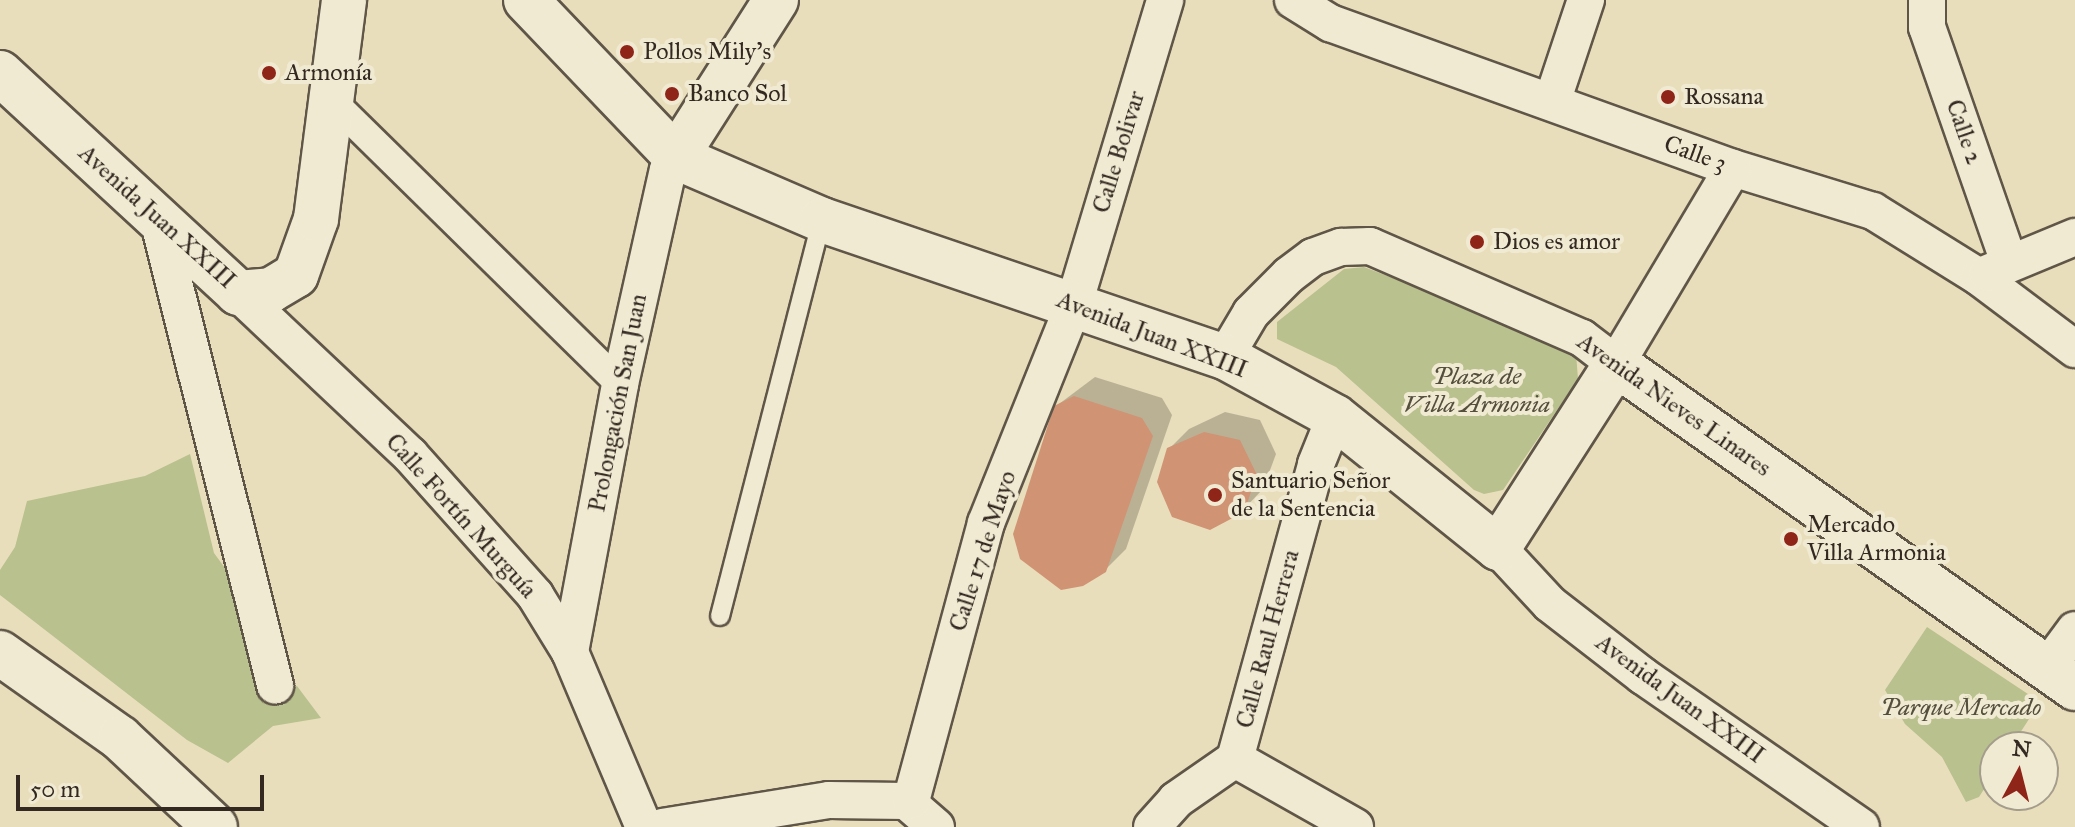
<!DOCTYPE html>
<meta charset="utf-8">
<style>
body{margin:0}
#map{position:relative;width:2075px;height:827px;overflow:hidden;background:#e9debb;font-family:"IM FELL Great Primer",serif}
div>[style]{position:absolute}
.green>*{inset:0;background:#b9c18e}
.shadow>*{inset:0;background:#0003}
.building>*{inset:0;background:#d09374}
.roads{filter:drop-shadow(2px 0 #605648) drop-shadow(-2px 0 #605648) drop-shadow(0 2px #605648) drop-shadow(0 -2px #605648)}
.service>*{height:18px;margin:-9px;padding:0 9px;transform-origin:9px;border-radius:9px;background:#f1ead3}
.pedestrian>*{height:28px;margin:-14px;padding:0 14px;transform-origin:14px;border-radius:14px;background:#f1ead3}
.minor>*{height:36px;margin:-18px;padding:0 18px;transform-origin:18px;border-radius:18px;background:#f1ead3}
.tertiary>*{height:44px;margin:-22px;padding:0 22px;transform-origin:22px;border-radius:22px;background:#f1ead3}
.secondary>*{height:44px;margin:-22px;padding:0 22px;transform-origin:22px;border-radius:22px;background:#f1ead3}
.dots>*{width:22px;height:22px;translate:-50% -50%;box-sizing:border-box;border:4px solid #f1ead3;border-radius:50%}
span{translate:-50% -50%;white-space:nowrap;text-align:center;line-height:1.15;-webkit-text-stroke:8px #f1ead3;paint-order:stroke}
.poi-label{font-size:24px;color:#332921}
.left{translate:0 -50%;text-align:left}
.street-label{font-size:24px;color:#332921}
.park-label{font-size:24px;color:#544f3c;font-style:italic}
.north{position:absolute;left:1979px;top:731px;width:80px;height:80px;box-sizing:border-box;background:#f1ead3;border:2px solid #a59d8c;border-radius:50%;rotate:7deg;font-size:22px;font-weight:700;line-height:32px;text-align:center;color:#332921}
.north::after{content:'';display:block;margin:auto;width:28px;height:36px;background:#8f2418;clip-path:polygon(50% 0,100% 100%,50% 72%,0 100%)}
.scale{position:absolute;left:16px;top:775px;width:248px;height:36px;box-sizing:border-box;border:4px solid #332921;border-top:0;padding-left:10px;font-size:24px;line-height:28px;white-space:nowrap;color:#332921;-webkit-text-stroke:6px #f1ead3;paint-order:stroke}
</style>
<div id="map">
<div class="green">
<div style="clip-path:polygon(1364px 267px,1569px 345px,1576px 353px,1578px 379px,1503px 490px,1484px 494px,1474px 490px,1336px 367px,1277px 339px,1277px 322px,1344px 269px)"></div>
<div style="clip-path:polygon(190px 454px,214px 553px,233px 579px,262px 694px,297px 686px,321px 718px,273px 726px,228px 763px,187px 740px,0 595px,0 570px,15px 547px,27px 501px,145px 476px)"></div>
<div style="clip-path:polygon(1927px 627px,2040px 702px,2011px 747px,1995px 747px,1995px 772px,1979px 797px,1966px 802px,1942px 757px,1905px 724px,1885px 690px)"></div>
</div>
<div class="shadow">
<div style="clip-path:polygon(1095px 377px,1162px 398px,1172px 415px,1126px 549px,1105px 570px,1061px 588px,1022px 558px,1055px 407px)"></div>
<div style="clip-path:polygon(1225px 412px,1260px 420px,1276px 454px,1263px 489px,1243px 510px,1169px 449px,1189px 429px)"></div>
</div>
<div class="building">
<div style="clip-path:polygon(1074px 396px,1142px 418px,1153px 436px,1106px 572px,1083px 586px,1061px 590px,1020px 559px,1013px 534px,1054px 406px)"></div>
<div style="clip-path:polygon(1204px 432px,1240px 440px,1257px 475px,1244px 512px,1210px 530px,1172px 517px,1157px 482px,1167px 448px)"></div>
</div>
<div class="roads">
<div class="service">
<div style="left:720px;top:616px;width:409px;rotate:-75.6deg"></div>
</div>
<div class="pedestrian">
<div style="left:329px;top:98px;width:408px;rotate:44.5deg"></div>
</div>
<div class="minor">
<div style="left:1293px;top:0;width:44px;rotate:31.9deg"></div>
<div style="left:1330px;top:23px;width:428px;rotate:19.8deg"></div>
<div style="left:1733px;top:168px;width:146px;rotate:17.1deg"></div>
<div style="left:1873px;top:211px;width:125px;rotate:31.9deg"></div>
<div style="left:1979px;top:277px;width:120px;rotate:36.9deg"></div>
<div style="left:1927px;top:0;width:27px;rotate:90deg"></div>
<div style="left:1927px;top:27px;width:249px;rotate:70.8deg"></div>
<div style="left:1552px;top:102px;width:108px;rotate:-71.6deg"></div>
<div style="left:158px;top:219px;width:481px;rotate:75.9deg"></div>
<div style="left:1988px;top:273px;width:94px;rotate:-22.5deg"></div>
<div style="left:238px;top:293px;width:236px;rotate:43.3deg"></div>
<div style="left:410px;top:455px;width:188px;rotate:48.2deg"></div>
<div style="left:535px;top:595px;width:67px;rotate:58.4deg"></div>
<div style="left:570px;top:652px;width:190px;rotate:67.1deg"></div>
<div style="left:1225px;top:357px;width:51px;rotate:-59.4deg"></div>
<div style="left:1251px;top:313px;width:54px;rotate:-45deg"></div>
<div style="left:1289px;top:275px;width:30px;rotate:-37deg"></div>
<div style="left:1313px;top:257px;width:30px;rotate:-20deg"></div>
<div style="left:1341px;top:247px;width:29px;rotate:-2deg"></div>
<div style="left:1370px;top:246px;width:231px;rotate:23.5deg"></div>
<div style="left:1582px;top:338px;width:43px;rotate:37.4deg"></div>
<div style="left:1616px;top:364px;width:228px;rotate:-59.2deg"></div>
<div style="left:1498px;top:548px;width:76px;rotate:47.1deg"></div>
<div style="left:1550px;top:604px;width:118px;rotate:37.7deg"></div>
<div style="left:1643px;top:676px;width:265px;rotate:34.7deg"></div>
<div style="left:570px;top:652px;width:273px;rotate:-79.4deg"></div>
<div style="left:620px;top:384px;width:219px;rotate:-77.4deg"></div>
<div style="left:668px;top:170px;width:15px;rotate:-58deg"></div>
<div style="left:2047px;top:668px;width:47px;rotate:-53.6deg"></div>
<div style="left:1235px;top:759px;width:138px;rotate:29.5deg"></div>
<div style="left:662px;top:827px;width:169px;rotate:-9.2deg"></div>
<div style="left:829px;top:800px;width:77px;rotate:0.7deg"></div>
<div style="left:936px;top:827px;width:40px;rotate:-139deg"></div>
<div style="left:906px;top:801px;width:5px"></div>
<div style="left:911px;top:801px;width:288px;rotate:-74.9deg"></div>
<div style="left:986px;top:523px;width:236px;rotate:-68.1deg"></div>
<div style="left:1074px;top:304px;width:317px;rotate:-73.3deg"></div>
<div style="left:1152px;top:827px;width:36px;rotate:-48deg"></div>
<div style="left:1176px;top:800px;width:72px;rotate:-34.8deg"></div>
<div style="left:1235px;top:759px;width:306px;rotate:-74.6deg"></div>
<div style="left:1316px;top:464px;width:51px;rotate:-68deg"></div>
</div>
<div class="tertiary">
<div style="left:676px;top:157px;width:186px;rotate:-57.5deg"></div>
</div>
<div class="secondary">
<div style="left:526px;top:0;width:217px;rotate:46.3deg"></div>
<div style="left:676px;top:157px;width:159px;rotate:23.3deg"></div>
<div style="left:822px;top:220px;width:426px;rotate:18.8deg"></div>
<div style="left:1225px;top:357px;width:125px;rotate:28.6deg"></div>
<div style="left:1335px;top:417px;width:209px;rotate:38.8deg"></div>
<div style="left:1498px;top:548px;width:219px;rotate:-57.3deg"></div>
<div style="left:1616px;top:364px;width:562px;rotate:35.22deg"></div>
<div style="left:0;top:73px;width:324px;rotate:42.7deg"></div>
<div style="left:238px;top:293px;width:33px;rotate:-5deg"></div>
<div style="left:271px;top:290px;width:29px;rotate:-31deg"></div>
<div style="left:296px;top:275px;width:59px;rotate:-70.3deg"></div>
<div style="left:316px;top:219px;width:221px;rotate:-82.7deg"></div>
<div style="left:0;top:653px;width:147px;rotate:35.3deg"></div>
<div style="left:120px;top:738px;width:130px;rotate:43.1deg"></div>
</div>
</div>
<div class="dots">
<div style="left:627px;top:52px;background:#8f2418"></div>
<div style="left:269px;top:73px;background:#8f2418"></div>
<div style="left:672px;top:94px;background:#8f2418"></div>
<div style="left:1668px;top:97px;background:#8f2418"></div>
<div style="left:1477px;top:242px;background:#8f2418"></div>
<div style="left:1215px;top:495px;background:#8f2418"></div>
<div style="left:1791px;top:539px;background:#8f2418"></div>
</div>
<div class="poi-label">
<span class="left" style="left:643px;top:52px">Pollos Mily's</span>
<span class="left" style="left:285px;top:73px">Armonía</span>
<span class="left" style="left:688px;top:94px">Banco Sol</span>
<span class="left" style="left:1684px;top:97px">Rossana</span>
<span class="left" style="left:1493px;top:242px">Dios es amor</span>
<span class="left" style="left:1231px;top:495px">Santuario Señor<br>de la Sentencia</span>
<span class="left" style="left:1807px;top:539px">Mercado<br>Villa Armonia</span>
</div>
<div class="street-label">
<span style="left:1964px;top:132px;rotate:71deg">Calle 2</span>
<span style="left:1119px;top:152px;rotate:-73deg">Calle Bolivar</span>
<span style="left:1695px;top:154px;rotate:20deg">Calle 3</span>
<span style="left:157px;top:217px;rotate:42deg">Avenida Juan XXIII</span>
<span style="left:1152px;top:335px;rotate:21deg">Avenida Juan XXIII</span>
<span style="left:618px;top:403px;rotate:-79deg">Prolongación San Juan</span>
<span style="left:1674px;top:405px;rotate:35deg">Avenida Nieves Linares</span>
<span style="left:461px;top:516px;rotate:48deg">Calle Fortín Murguía</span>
<span style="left:983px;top:551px;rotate:-72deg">Calle 17 de Mayo</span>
<span style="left:1268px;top:639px;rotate:-75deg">Calle Raul Herrera</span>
<span style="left:1680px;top:699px;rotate:36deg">Avenida Juan XXIII</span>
</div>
<div class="park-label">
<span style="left:1477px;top:391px">Plaza de<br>Villa Armonia</span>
<span style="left:1961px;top:708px">Parque Mercado</span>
</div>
<div class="north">N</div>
<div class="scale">50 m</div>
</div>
